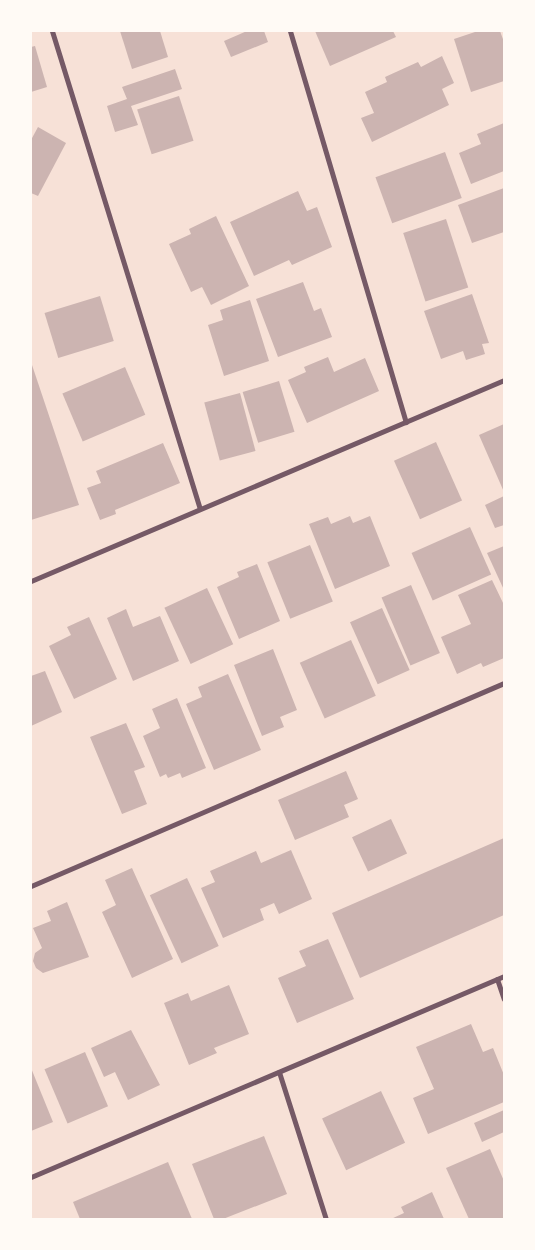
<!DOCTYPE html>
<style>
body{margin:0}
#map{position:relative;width:535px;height:1250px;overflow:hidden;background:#f7e1d7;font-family:"Nunito Sans",sans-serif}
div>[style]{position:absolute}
.building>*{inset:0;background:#ccb4b1;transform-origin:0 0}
.minor>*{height:5px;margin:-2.5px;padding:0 2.5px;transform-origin:2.5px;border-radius:2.5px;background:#755966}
span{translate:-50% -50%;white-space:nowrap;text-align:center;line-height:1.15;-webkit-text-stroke:4px #fffaf5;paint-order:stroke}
.frame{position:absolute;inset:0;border:32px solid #fffaf5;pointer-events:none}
</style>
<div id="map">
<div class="building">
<div style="clip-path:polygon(120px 31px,160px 31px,168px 57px,132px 69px)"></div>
<div style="clip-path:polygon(247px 31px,264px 31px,268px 42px,231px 57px,224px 41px)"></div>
<div style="clip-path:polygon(315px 31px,393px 31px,396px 37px,330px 66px)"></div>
<div style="clip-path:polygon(478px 31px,500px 31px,504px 42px,504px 81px,471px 92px,454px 39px)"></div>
<div style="clip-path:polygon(35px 46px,47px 87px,31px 92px,31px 47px)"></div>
<div style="clip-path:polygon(442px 56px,454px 83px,442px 89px,449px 105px,372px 142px,361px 118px,374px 113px,365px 92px,387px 82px,385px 77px,418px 62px,421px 67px)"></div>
<div style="clip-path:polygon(175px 69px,182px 89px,131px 106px,138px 125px,115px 132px,107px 106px,127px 99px,122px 87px)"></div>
<div style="left:179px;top:96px;width:47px;height:44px;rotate:72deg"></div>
<div style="clip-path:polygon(504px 123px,504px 171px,471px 184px,459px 153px,481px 144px,477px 134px)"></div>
<div style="clip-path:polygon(38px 127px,66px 143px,38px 196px,31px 193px,31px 140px)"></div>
<div style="left:445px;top:152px;width:49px;height:74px;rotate:70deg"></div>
<div style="clip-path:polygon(504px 188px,504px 232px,472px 243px,458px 205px)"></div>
<div style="clip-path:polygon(298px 191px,307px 211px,317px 207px,332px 247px,292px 265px,289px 260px,254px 276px,230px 222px)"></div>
<div style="clip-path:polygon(216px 216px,249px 286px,211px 305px,202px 287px,191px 292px,169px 244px,191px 234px,189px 229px)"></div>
<div style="left:446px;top:219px;width:72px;height:45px;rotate:72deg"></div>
<div style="clip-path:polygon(303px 282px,314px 311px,321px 308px,332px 337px,278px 357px,256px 299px)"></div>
<div style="clip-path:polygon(472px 294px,489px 343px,482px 344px,485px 354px,466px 360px,463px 351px,441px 359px,424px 311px)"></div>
<div style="left:100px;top:296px;width:47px;height:58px;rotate:73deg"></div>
<div style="clip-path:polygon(250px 300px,269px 361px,224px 376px,208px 325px,223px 320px,220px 310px)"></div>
<div style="clip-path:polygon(328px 357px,334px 372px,365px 358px,379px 391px,307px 423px,288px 380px,306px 372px,304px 367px)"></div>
<div style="clip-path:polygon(31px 362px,79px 505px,31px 520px)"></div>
<div style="left:125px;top:367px;width:52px;height:68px;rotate:67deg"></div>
<div style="left:279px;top:381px;width:53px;height:38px;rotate:73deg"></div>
<div style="left:240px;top:393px;width:60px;height:37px;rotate:75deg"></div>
<div style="clip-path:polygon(504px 424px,504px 492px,479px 435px)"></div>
<div style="left:436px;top:442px;width:64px;height:46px;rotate:66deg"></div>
<div style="clip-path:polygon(163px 443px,180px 483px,115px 510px,116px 514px,100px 520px,87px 488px,101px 483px,96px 471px)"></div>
<div style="clip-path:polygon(504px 496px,504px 525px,495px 528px,485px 505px)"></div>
<div style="clip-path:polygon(350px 516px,353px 523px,370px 516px,390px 566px,335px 589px,309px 524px,328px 517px,331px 524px)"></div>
<div style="left:470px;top:527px;width:52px;height:64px;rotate:66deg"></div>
<div style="left:310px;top:545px;width:61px;height:46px;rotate:68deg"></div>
<div style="clip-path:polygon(504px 546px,504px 590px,487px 553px)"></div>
<div style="clip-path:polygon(257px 564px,280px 621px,239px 639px,217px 587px,239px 577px,237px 572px)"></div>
<div style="clip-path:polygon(492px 580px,504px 605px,504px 658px,483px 667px,481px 663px,457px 674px,441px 637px,471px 624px,458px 595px)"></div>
<div style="left:411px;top:585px;width:74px;height:32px;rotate:67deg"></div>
<div style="left:207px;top:588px;width:62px;height:47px;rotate:65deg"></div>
<div style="left:382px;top:608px;width:68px;height:35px;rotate:66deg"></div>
<div style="clip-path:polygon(126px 609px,133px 627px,160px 616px,179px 661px,133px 681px,107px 618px)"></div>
<div style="clip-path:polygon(89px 617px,117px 679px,74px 699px,49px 646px,71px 635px,67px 627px)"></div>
<div style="left:351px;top:640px;width:61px;height:56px;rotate:66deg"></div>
<div style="clip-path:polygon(273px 649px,297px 710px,280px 717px,284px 727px,262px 736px,234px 665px)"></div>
<div style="clip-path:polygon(45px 671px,62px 712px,31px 726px,31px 676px)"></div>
<div style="clip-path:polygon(228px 674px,261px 750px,214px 770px,186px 704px,202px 697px,198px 687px)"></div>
<div style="clip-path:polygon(177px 698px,206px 768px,182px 778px,180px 773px,168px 778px,166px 774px,160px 777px,143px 736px,160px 728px,152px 709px)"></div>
<div style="clip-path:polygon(126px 723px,145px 767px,134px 771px,147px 804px,122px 814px,90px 737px)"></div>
<div style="clip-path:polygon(346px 771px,358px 799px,344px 805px,349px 817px,295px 840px,278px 800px)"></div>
<div style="left:391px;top:819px;width:38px;height:43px;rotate:65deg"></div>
<div style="clip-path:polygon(504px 838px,504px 915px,360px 978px,332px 913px)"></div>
<div style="clip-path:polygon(291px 850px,312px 899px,279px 914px,274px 903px,260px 909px,264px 920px,223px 938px,201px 888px,215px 882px,210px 871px,256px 851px,261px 863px)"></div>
<div style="clip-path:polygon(132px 868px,173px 959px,132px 978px,102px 912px,116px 905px,105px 880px)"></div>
<div style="left:187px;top:878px;width:75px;height:41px;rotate:65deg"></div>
<div style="clip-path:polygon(67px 902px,89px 957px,43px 973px,36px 968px,33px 961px,35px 953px,42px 948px,33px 928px,51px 921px,47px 911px)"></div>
<div style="clip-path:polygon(328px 939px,354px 999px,297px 1023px,278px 978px,306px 966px,299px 951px)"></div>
<div style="clip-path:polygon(229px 985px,249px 1034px,214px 1048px,217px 1053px,189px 1065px,164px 1003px,188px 993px,191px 1001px)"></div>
<div style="clip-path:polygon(471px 1024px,483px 1052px,493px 1048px,504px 1075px,504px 1102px,428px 1134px,413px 1098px,434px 1089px,416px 1047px)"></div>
<div style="clip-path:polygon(131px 1030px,160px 1085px,128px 1100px,115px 1072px,104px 1077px,91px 1048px)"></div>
<div style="left:85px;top:1052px;width:59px;height:44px;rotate:67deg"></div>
<div style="clip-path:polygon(31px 1068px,53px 1122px,31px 1131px)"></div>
<div style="left:381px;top:1091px;width:57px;height:65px;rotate:65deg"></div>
<div style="clip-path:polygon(504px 1110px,504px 1132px,482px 1142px,474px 1123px)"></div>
<div style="clip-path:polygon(264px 1136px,287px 1194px,223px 1219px,214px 1219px,192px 1164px)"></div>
<div style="clip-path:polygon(490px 1149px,504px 1181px,504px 1219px,469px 1219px,446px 1168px)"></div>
<div style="clip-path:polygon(168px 1162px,192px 1219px,80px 1219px,73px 1202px)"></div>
<div style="clip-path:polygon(432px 1192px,444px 1219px,391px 1219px,404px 1213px,401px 1207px)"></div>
</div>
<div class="minor">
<div style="left:52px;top:31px;width:499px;rotate:72.8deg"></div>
<div style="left:290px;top:31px;width:408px;rotate:73.5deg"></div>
<div style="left:31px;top:581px;width:514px;rotate:-23.02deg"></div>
<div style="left:31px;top:886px;width:515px;rotate:-23.23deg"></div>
<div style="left:497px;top:979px;width:21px;rotate:71deg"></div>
<div style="left:279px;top:1072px;width:154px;rotate:72.3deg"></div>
<div style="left:31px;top:1177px;width:514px;rotate:-23.02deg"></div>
</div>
<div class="frame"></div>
</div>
